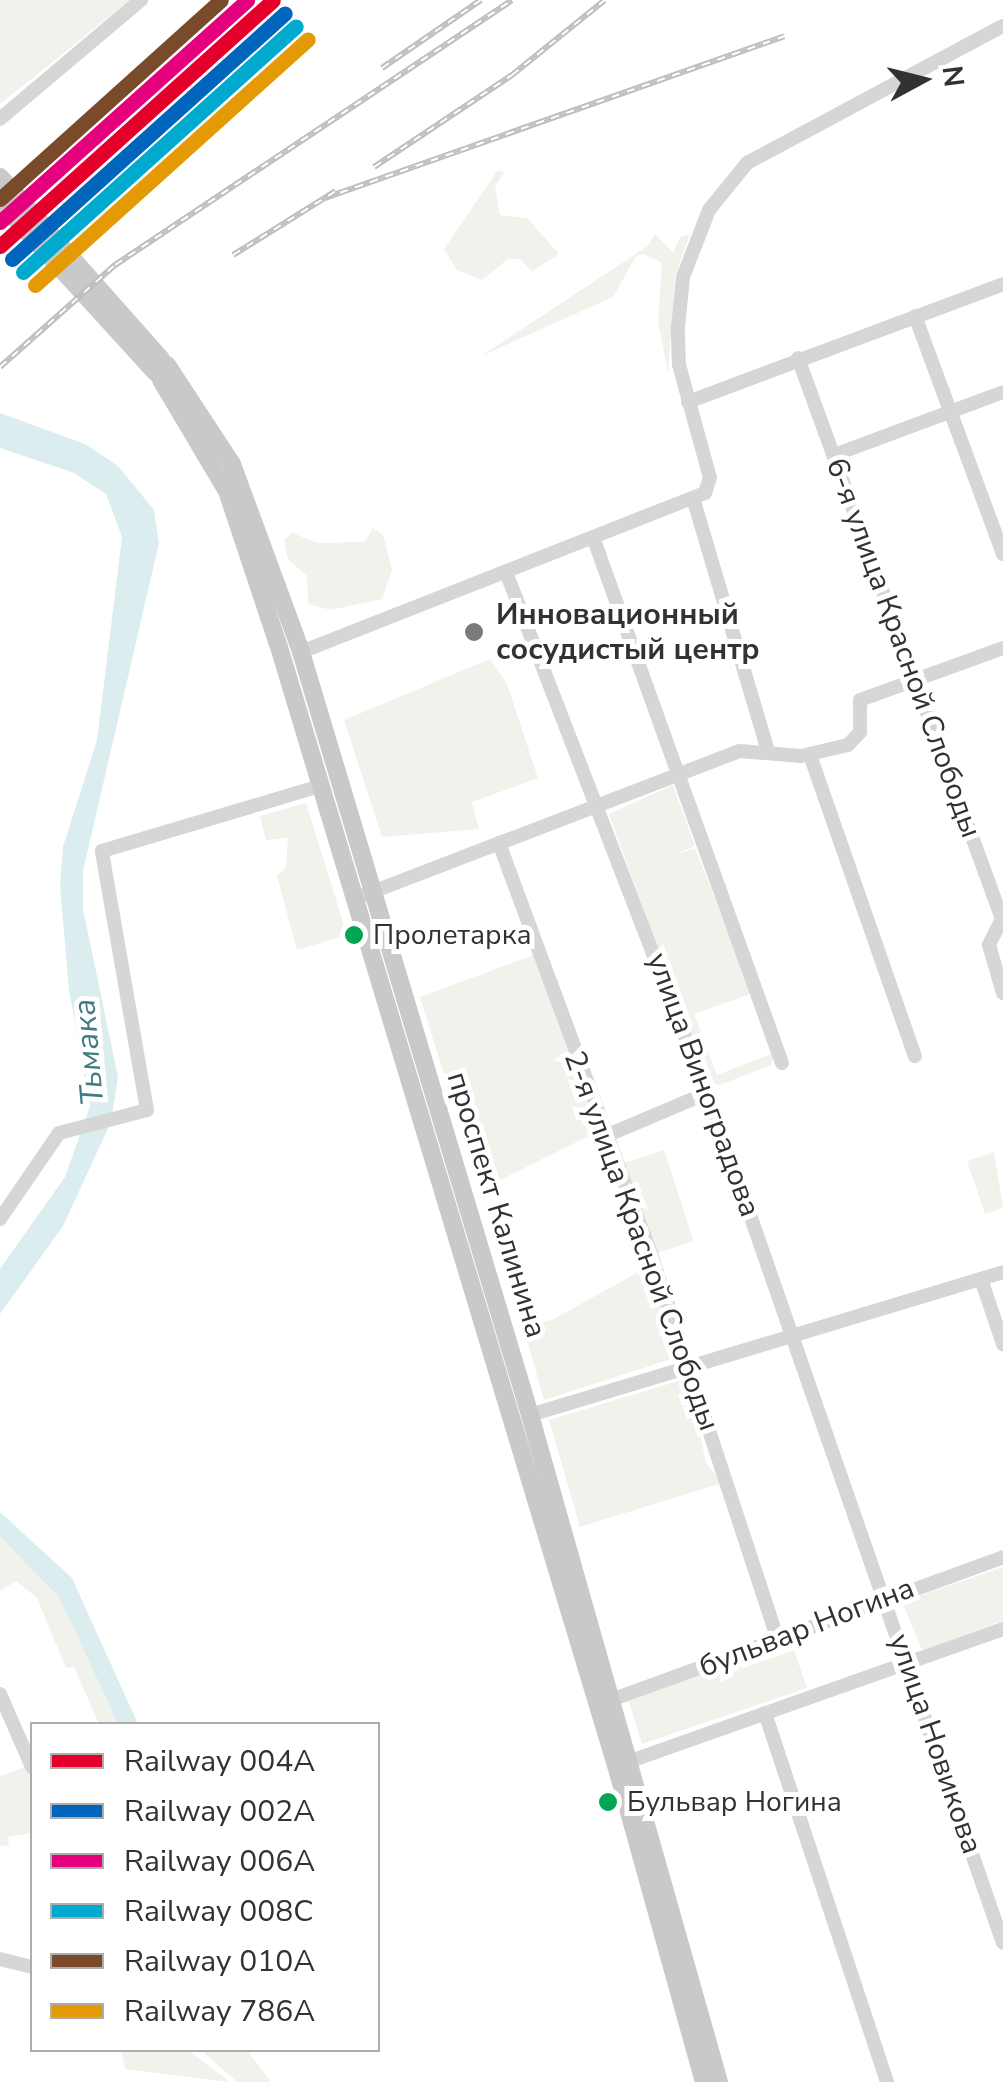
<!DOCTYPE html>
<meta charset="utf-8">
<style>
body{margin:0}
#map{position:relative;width:1003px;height:2082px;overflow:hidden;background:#fff;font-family:"Nunito Sans",sans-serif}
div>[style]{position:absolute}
.green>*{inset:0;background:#f1f2ec;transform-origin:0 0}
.water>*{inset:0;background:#dbedee}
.minor>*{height:14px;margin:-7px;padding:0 7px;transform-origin:7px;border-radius:7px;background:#d6d6d6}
.major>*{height:18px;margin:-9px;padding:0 9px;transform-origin:9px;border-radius:9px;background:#c9c9c9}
.rail>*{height:6px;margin-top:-3px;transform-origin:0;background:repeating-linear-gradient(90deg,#fff 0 8px,#bebebe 0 16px);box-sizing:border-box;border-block:2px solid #bebebe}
.rail-1>*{height:15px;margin:-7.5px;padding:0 7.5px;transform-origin:7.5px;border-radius:7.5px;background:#e4002b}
.rail-2>*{height:15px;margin:-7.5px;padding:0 7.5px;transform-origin:7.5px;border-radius:7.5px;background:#0065bd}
.rail-3>*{height:15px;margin:-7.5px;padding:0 7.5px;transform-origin:7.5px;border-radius:7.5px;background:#e5007d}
.rail-4>*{height:15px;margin:-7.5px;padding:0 7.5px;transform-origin:7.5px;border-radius:7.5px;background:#00a9ce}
.rail-5>*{height:15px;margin:-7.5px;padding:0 7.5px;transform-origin:7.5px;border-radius:7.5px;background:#7a4b2a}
.rail-6>*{height:15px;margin:-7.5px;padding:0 7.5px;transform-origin:7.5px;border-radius:7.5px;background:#e39a05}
.dots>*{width:28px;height:28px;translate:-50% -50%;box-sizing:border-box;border:5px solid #fff;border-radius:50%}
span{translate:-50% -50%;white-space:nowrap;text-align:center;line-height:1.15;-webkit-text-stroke:10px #fff;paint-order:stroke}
.bus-label{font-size:28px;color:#323232}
.left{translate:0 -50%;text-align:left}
.poi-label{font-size:30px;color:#323232;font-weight:700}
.street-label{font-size:30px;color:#323232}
.water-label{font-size:32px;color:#417c82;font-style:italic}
.legend{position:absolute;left:30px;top:1722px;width:350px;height:330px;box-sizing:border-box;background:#fff;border:2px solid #adadad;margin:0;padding:12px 18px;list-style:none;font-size:30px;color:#323232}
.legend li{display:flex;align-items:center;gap:20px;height:50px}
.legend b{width:50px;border:2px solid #adadad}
.north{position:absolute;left:873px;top:30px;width:100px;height:100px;-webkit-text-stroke:8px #fff;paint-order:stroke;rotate:83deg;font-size:28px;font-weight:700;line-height:40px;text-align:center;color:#323232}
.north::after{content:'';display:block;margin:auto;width:35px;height:45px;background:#323232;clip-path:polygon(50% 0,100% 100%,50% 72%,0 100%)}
</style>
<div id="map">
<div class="green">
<div style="clip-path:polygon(0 0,130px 0,0 104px)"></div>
<div style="clip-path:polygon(498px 170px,504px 173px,495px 186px,500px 215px,527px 218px,559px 254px,532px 271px,520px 259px,508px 259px,482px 280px,457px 270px,444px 249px)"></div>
<div style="clip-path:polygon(655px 234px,673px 253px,680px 237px,690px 234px,675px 276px,668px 374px,658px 320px,662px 263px,644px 254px,636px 256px,613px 297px,481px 356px,648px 246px)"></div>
<div style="clip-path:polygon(373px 528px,383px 535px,392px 570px,382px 599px,331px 610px,308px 604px,307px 576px,288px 559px,284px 540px,292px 533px,318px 543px,364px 542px)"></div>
<div style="clip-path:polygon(490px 659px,507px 684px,538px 778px,472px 802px,479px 829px,382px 837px,344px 720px)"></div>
<div style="clip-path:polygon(evenodd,673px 785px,695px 846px,672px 856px,695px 848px,775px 1053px,771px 1065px,720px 1085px,706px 1082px,609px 814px,673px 785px,750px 994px,773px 1053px,717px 1075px,694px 1014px,750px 994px)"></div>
<div style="clip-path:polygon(306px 803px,347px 935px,297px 950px,277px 876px,286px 867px,288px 838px,266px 840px,260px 816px)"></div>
<div style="clip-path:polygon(534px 955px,597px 1132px,480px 1190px,420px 997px)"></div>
<div style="left:664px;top:1150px;width:96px;height:47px;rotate:72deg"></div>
<div style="clip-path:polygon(994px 1152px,1003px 1208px,985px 1214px,967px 1161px)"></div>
<div style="clip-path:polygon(660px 1260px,693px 1352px,544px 1400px,523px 1326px,552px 1320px)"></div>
<div style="clip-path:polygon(688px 1378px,706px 1463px,722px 1483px,580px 1527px,549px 1420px)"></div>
<div style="clip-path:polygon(0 1537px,59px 1597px,118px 1724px,99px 1724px,74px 1667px,66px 1668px,37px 1598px,16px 1581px,0 1591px)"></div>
<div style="clip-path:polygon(1003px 1567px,1003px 1621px,922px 1650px,902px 1602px)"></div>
<div style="clip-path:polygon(794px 1650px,807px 1688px,642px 1744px,628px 1699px,740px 1660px,743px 1668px)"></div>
<div style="clip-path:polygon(27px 1766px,32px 1772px,32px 1833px,8px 1837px,9px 1845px,0 1846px,0 1776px)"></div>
<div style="clip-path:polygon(121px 2050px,188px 2050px,230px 2082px,125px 2069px)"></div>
<div style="clip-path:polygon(201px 2050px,247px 2050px,271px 2082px,237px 2082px)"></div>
</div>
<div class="water">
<div style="clip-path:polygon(0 413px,85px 444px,118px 466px,154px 510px,159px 543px,83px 871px,83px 909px,118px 1077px,111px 1122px,63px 1226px,0 1314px,0 1269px,65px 1177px,90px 1106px,69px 990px,60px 886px,63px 847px,97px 740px,122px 537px,106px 494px,74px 473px,0 448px)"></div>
<div style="clip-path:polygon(0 1512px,72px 1578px,138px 1724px,118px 1724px,59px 1597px,0 1537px)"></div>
</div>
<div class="minor">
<div style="left:0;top:119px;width:185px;rotate:-40.2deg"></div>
<div style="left:915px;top:316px;width:254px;rotate:69.7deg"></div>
<div style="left:798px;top:358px;width:597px;rotate:70.02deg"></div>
<div style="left:1002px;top:919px;width:29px;rotate:117deg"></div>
<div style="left:989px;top:945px;width:50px;rotate:73.7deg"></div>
<div style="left:688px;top:402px;width:336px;rotate:-20.5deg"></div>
<div style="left:834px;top:455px;width:180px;rotate:-20.4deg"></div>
<div style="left:693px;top:498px;width:264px;rotate:73.5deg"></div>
<div style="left:593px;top:537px;width:559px;rotate:70.24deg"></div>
<div style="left:506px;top:572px;width:584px;rotate:68.93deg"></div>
<div style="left:716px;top:1117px;width:874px;rotate:70.84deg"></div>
<div style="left:301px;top:652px;width:434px;rotate:-21.5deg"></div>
<div style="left:705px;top:493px;width:16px;rotate:-72deg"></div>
<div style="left:710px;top:478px;width:117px;rotate:-105.3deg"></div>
<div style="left:679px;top:365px;width:38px;rotate:-92deg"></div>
<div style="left:678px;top:327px;width:50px;rotate:-84.3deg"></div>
<div style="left:683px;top:277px;width:72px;rotate:-68.8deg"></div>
<div style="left:709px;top:210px;width:60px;rotate:-51deg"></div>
<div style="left:747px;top:163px;width:290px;rotate:-28.2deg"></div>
<div style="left:810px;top:755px;width:319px;rotate:70.8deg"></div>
<div style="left:499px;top:843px;width:445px;rotate:69.7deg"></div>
<div style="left:653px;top:1260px;width:400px;rotate:71.8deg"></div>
<div style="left:354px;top:899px;width:412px;rotate:-21deg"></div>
<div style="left:739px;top:751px;width:62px;rotate:4.6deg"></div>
<div style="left:801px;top:756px;width:48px;rotate:-13.2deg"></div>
<div style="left:848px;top:745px;width:18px;rotate:-47deg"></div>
<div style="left:860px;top:732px;width:32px;rotate:-90deg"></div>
<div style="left:860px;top:700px;width:152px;rotate:-20deg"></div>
<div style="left:603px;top:1137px;width:113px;rotate:-22.9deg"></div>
<div style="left:0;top:1219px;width:104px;rotate:-55.5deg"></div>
<div style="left:59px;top:1133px;width:91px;rotate:-14.6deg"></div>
<div style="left:147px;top:1110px;width:263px;rotate:-99.9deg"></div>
<div style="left:102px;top:851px;width:227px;rotate:-16.6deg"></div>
<div style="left:981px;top:1279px;width:69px;rotate:71.3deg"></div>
<div style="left:530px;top:1415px;width:494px;rotate:-16.8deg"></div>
<div style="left:0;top:1694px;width:80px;rotate:66.3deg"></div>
<div style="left:611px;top:1700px;width:417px;rotate:-20deg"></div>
<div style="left:765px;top:1713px;width:389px;rotate:71.7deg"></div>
<div style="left:622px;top:1764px;width:404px;rotate:-19.5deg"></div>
<div style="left:0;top:1959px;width:33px;rotate:14deg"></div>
</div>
<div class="major">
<div style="left:0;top:177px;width:243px;rotate:48.5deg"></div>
<div style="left:0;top:202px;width:231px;rotate:47.6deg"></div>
<div style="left:167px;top:365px;width:118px;rotate:56.7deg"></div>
<div style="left:232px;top:464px;width:200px;rotate:69.8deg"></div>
<div style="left:301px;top:652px;width:797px;rotate:73.29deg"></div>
<div style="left:530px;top:1415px;width:693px;rotate:74.18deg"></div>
<div style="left:161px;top:380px;width:129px;rotate:59.3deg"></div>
<div style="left:227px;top:491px;width:164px;rotate:71.6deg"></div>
<div style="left:279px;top:647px;width:1168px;rotate:73.23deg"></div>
<div style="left:616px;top:1765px;width:329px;rotate:74.5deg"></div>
</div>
<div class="rail">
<div style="left:382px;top:68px;width:120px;rotate:-34.5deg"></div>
<div style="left:374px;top:167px;width:166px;rotate:-33.7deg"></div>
<div style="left:512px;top:75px;width:119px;rotate:-38.9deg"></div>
<div style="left:325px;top:198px;width:487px;rotate:-19.4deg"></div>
<div style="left:233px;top:255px;width:121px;rotate:-31.9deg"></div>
<div style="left:0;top:367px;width:154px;rotate:-41.6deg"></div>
<div style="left:115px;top:265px;width:477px;rotate:-33.7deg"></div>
</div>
<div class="rail-1">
<div style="left:0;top:246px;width:367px;rotate:-42deg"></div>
</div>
<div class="rail-2">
<div style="left:12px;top:259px;width:367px;rotate:-42deg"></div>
</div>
<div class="rail-3">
<div style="left:0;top:222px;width:332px;rotate:-41.9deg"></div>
</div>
<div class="rail-4">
<div style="left:23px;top:272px;width:367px;rotate:-42deg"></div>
</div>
<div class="rail-5">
<div style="left:0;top:199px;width:297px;rotate:-42deg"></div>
</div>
<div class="rail-6">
<div style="left:35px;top:285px;width:367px;rotate:-42deg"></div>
</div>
<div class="dots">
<div style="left:474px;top:632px;background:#7a7a7a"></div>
<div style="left:354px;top:935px;background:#00a651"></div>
<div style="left:608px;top:1802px;background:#00a651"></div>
</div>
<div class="bus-label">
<span class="left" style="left:373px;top:935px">Пролетарка</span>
<span class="left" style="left:627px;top:1802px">Бульвар Ногина</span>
</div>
<div class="poi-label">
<span class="left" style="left:496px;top:632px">Инновационный<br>сосудистый центр</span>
</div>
<div class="street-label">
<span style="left:903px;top:648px;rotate:70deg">6-я улица Красной Слободы</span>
<span style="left:703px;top:1085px;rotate:70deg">улица Виноградова</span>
<span style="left:496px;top:1205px;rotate:73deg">проспект Калинина</span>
<span style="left:641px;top:1241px;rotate:70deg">2-я улица Красной Слободы</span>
<span style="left:807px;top:1628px;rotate:-21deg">бульвар Ногина</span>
<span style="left:935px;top:1744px;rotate:71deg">улица Новикова</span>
</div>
<div class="water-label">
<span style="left:89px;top:1052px;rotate:-95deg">Тьмака</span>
</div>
<ul class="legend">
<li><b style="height:12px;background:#e4002b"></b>Railway 004А</li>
<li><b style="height:12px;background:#0065bd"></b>Railway 002А</li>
<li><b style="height:12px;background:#e5007d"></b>Railway 006А</li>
<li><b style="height:12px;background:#00a9ce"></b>Railway 008С</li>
<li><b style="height:12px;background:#7a4b2a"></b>Railway 010А</li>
<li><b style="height:12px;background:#e39a05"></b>Railway 786А</li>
</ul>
<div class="north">N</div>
</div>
